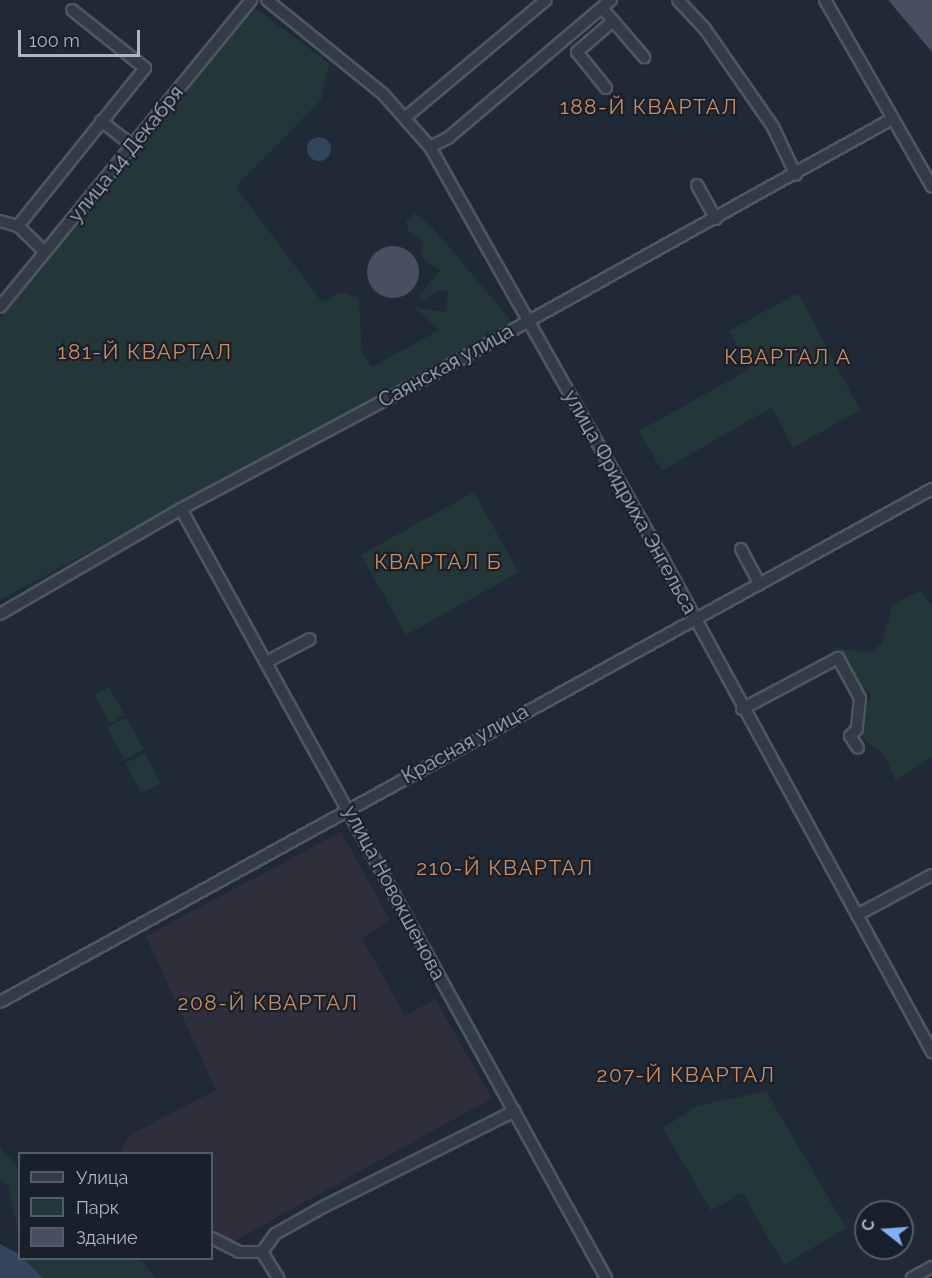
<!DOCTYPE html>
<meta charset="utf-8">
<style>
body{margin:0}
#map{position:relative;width:932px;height:1278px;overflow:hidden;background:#202936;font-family:Raleway,sans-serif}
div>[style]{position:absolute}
.medical>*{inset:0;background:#2f2e3b}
.green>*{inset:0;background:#233638;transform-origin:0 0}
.water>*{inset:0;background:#33455d}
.round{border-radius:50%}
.building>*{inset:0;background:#465060}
.roads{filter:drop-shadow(2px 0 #4e5661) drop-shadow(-2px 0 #4e5661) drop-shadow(0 2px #4e5661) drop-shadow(0 -2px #4e5661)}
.minor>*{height:10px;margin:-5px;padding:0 5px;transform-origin:5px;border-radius:5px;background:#333b46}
span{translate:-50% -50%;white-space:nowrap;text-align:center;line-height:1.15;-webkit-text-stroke:4.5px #19202b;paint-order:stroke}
.street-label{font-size:20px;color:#adb6c3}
.neighbourhood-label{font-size:21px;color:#d08d5b;letter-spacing:1.5px}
.legend{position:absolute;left:18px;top:1152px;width:195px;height:108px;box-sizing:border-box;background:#19202b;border:2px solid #545c68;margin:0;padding:8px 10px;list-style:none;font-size:18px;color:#adb6c3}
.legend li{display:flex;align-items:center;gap:12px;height:30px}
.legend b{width:30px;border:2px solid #545c68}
.north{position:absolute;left:854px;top:1200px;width:60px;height:60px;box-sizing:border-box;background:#19202b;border:2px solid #545c68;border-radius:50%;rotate:287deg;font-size:16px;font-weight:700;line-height:24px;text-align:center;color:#adb6c3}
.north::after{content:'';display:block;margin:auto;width:21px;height:27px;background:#80aff5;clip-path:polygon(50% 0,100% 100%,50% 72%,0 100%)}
.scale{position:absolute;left:18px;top:30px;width:122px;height:27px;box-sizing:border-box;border:3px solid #adb6c3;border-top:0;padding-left:8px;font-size:18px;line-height:21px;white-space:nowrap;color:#adb6c3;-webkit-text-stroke:4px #19202b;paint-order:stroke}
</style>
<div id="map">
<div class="medical">
<div style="clip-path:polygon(341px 832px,390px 920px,362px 938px,405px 1016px,435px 999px,492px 1098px,231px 1243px,212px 1234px,212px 1154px,119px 1154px,130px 1135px,216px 1090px,146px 936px)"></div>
</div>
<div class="green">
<div style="clip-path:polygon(255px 8px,329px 63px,321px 100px,236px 187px,322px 302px,341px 292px,359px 298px,362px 354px,372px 367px,439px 330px,415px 308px,446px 312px,448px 290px,437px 291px,424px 301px,419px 296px,440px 270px,426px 261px,421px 253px,423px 242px,408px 230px,406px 222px,414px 213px,433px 228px,514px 324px,0 600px,0 318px)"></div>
<div style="clip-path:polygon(798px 293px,860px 410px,793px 448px,772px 407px,662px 471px,639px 431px,750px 369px,729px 331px)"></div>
<div style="left:474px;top:492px;width:92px;height:129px;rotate:61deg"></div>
<div style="clip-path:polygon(920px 591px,932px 606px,932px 757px,896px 781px,885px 757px,858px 733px,871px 695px,837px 663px,832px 647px,870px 653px,882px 642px,893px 604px)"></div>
<div style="left:109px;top:687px;width:32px;height:17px;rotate:60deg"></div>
<div style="left:126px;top:717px;width:37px;height:22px;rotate:61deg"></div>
<div style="left:145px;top:753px;width:34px;height:22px;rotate:62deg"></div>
<div style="clip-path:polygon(766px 1091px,846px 1228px,784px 1265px,742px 1192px,711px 1211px,663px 1128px,697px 1106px)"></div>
<div style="clip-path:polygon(0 1147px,19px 1169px,19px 1236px,8px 1186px,0 1179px)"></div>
<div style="clip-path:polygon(25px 1259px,140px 1259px,156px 1278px,43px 1278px)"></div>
</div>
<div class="water">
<div class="round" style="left:307px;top:137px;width:24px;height:24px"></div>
<div style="clip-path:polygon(0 1244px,19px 1254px,43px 1278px,0 1278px)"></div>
</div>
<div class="building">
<div style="clip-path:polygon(888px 0,932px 0,932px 52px)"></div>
<div class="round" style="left:367px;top:246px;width:52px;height:52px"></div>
</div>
<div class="roads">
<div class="minor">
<div style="left:267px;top:0;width:149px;rotate:39deg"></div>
<div style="left:383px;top:94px;width:71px;rotate:48.4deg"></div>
<div style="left:430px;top:147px;width:473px;rotate:60.5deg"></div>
<div style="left:663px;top:559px;width:562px;rotate:61.38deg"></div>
<div style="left:678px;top:0;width:40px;rotate:47deg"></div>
<div style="left:705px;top:29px;width:119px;rotate:55.2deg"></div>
<div style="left:773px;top:127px;width:53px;rotate:64.4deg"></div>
<div style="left:825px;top:0;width:215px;rotate:60.2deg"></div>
<div style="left:602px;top:8px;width:65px;rotate:49.4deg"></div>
<div style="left:606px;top:88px;width:46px;rotate:-128.9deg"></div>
<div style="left:577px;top:52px;width:48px;rotate:-40.7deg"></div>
<div style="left:406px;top:117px;width:182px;rotate:-39.9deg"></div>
<div style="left:101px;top:121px;width:41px;rotate:38deg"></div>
<div style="left:430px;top:147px;width:20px;rotate:-27deg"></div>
<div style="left:448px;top:138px;width:214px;rotate:-40.3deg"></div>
<div style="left:697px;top:185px;width:39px;rotate:61deg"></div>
<div style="left:0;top:221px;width:19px;rotate:16deg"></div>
<div style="left:18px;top:226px;width:37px;rotate:44deg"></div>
<div style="left:18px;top:226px;width:203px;rotate:-51.2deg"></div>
<div style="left:145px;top:68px;width:93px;rotate:-141.5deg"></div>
<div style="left:0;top:307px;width:397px;rotate:-50.7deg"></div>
<div style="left:181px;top:509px;width:879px;rotate:61.07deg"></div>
<div style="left:741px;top:549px;width:40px;rotate:62deg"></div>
<div style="left:0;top:614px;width:209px;rotate:-30.1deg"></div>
<div style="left:181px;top:509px;width:272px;rotate:-28.1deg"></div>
<div style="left:421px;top:381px;width:539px;rotate:-29.09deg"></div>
<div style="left:268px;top:661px;width:47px;rotate:-27.6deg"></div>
<div style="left:742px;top:709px;width:109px;rotate:-28deg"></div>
<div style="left:838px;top:658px;width:46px;rotate:61.2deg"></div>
<div style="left:860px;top:698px;width:31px;rotate:96deg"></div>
<div style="left:857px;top:729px;width:10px;rotate:135deg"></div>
<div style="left:850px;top:736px;width:14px;rotate:56deg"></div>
<div style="left:857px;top:915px;width:85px;rotate:-28.1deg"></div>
<div style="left:0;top:1002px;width:1064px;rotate:-28.83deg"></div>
<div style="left:212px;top:1238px;width:30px;rotate:27deg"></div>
<div style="left:239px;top:1252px;width:23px"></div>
<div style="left:262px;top:1252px;width:22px;rotate:-54deg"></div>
<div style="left:275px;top:1234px;width:57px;rotate:-29.2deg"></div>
<div style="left:325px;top:1206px;width:212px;rotate:-26.6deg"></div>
<div style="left:262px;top:1252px;width:31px;rotate:58deg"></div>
<div style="left:912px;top:1278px;width:23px;rotate:-29deg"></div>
</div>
</div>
<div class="street-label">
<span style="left:126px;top:154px;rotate:-51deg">улица 14 Декабря</span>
<span style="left:446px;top:366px;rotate:-29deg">Саянская улица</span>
<span style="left:630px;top:502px;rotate:61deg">улица Фридриха Энгельса</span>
<span style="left:465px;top:744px;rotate:-29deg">Красная улица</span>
<span style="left:394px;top:893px;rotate:62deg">улица Новокшенова</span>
</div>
<div class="neighbourhood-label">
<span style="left:649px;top:107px">188-Й КВАРТАЛ</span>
<span style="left:145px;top:352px">181-Й КВАРТАЛ</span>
<span style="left:788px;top:357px">КВАРТАЛ А</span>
<span style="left:438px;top:562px">КВАРТАЛ Б</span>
<span style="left:505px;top:868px">210-Й КВАРТАЛ</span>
<span style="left:268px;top:1003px">208-Й КВАРТАЛ</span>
<span style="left:686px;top:1075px">207-Й КВАРТАЛ</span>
</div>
<ul class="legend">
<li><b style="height:8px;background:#333b46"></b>Улица</li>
<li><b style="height:16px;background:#233638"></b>Парк</li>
<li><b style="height:16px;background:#465060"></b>Здание</li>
</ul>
<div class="north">С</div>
<div class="scale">100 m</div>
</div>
